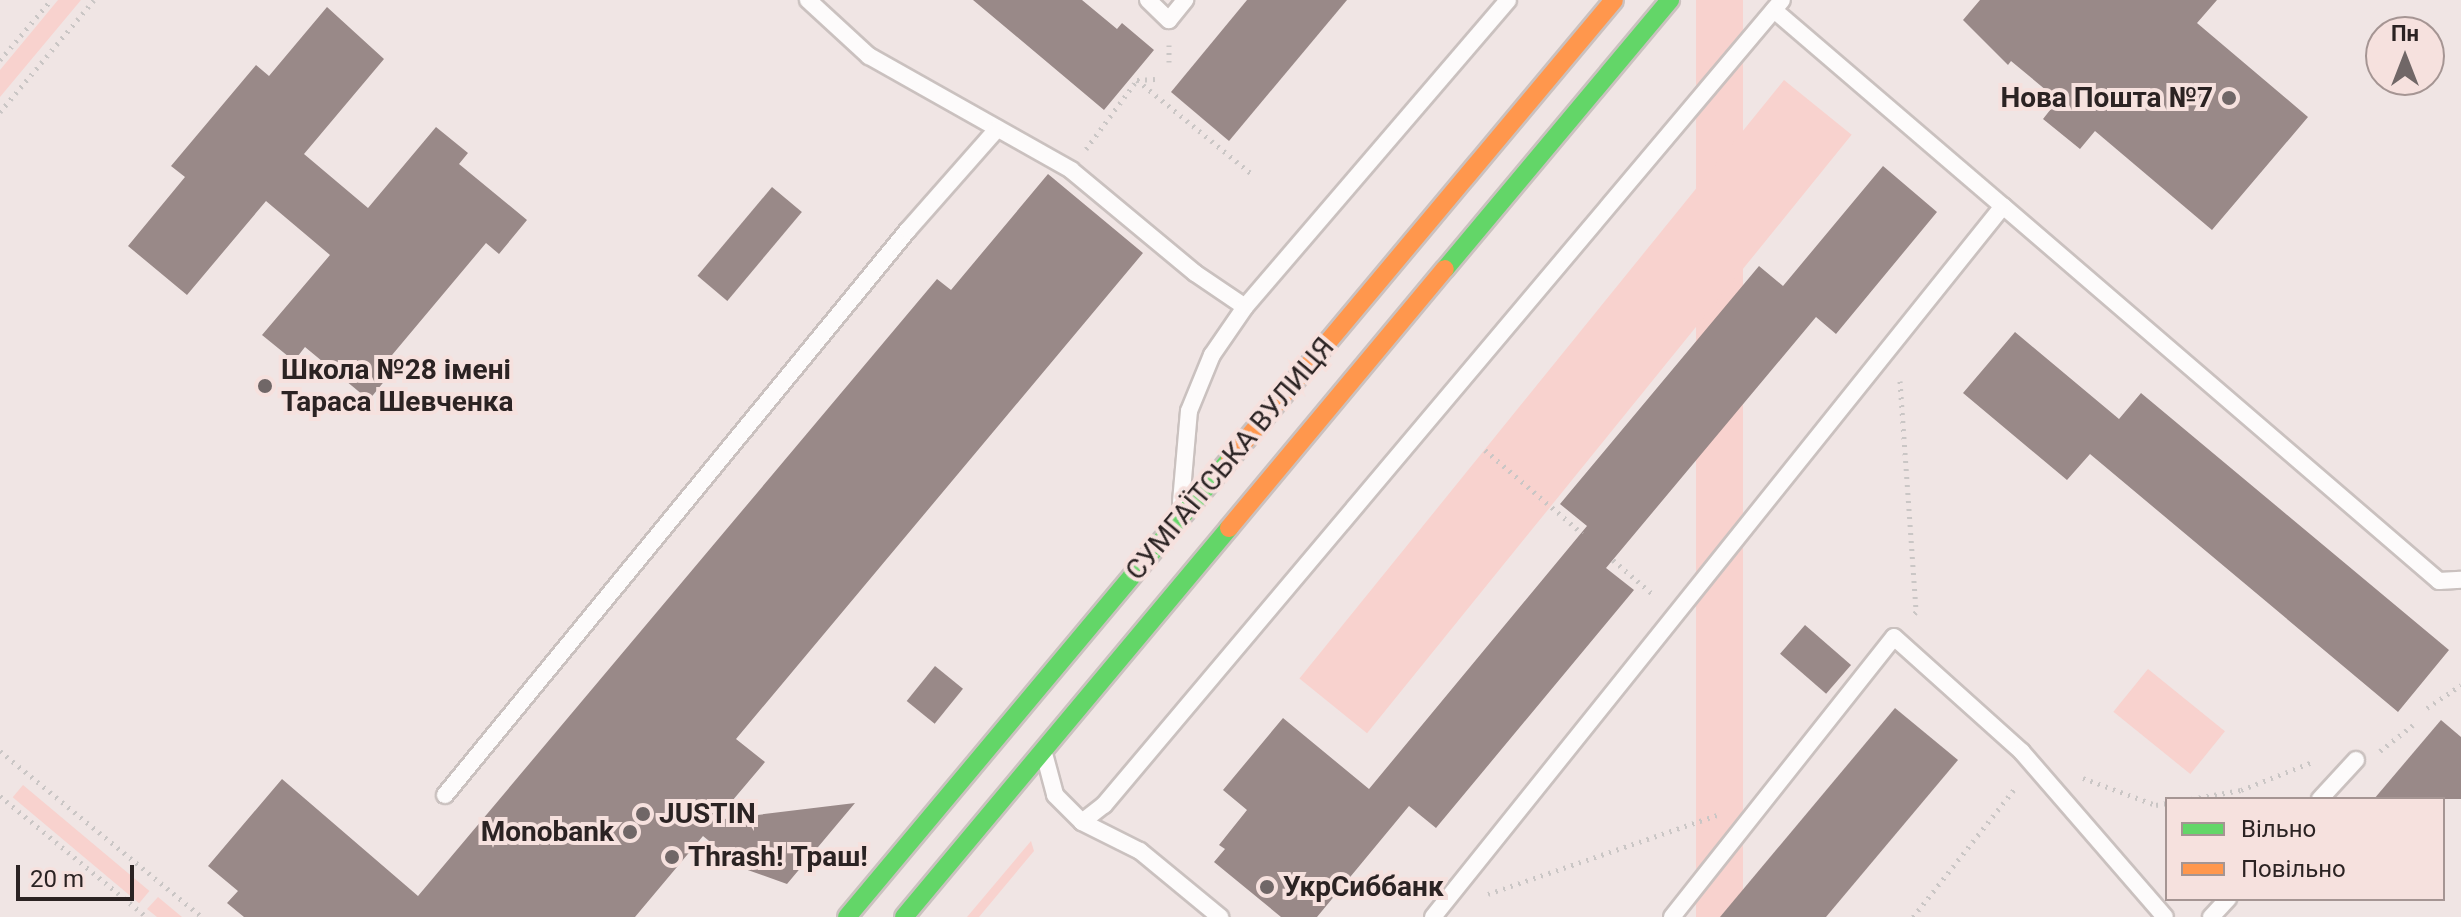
<!DOCTYPE html>
<meta charset="utf-8">
<style>
body{margin:0}
#map{position:relative;width:2461px;height:917px;overflow:hidden;background:#f0e5e4;font-family:Roboto,sans-serif}
div>[style]{position:absolute}
.green>*{inset:0;background:#f8d2ce;transform-origin:0 0}
.building>*{inset:0;background:#998988;transform-origin:0 0}
.path>*{height:5px;margin-top:-2.5px;transform-origin:0;background:repeating-linear-gradient(90deg,#cac6c5 0 2px,transparent 0 8px)}
.roads{filter:drop-shadow(2px 0 #cac1bf) drop-shadow(-2px 0 #cac1bf) drop-shadow(0 2px #cac1bf) drop-shadow(0 -2px #cac1bf)}
.lane>*{height:16px;margin:-8px;padding:0 8px;transform-origin:8px;border-radius:8px;background:#fdfbfb}
.fast>*{height:18px;margin:-9px;padding:0 9px;transform-origin:9px;border-radius:9px;background:#63d668}
.slow>*{height:18px;margin:-9px;padding:0 9px;transform-origin:9px;border-radius:9px;background:#ff974d}
.dots>*{width:22px;height:22px;translate:-50% -50%;box-sizing:border-box;border:4px solid #f6e1de;border-radius:50%}
span{translate:-50% -50%;white-space:nowrap;text-align:center;line-height:1.15;-webkit-text-stroke:8px #f6e1de;paint-order:stroke}
.poi-label{font-size:28px;color:#2b2323;font-weight:700}
.right{translate:-100% -50%;text-align:right}
.left{translate:0 -50%;text-align:left}
.street-label{font-size:28px;color:#2b2323}
.legend{position:absolute;left:2165px;top:797px;width:280px;height:104px;box-sizing:border-box;background:#f6e1de;border:2px solid #a59593;margin:0;padding:10px 14px;list-style:none;font-size:24px;color:#2b2323}
.legend li{display:flex;align-items:center;gap:16px;height:40px}
.legend b{width:40px;border:2px solid #a59593}
.north{position:absolute;left:2365px;top:16px;width:80px;height:80px;box-sizing:border-box;background:#f6e1de;border:2px solid #a59593;border-radius:50%;rotate:0deg;font-size:22px;font-weight:700;line-height:32px;text-align:center;color:#2b2323}
.north::after{content:'';display:block;margin:auto;width:28px;height:36px;background:#706767;clip-path:polygon(50% 0,100% 100%,50% 72%,0 100%)}
.scale{position:absolute;left:16px;top:865px;width:118px;height:36px;box-sizing:border-box;border:4px solid #2b2323;border-top:0;padding-left:10px;font-size:24px;line-height:28px;white-space:nowrap;color:#2b2323;-webkit-text-stroke:6px #f6e1de;paint-order:stroke}
</style>
<div id="map">
<div class="green">
<div style="clip-path:polygon(58px 0,81px 0,0 97px,0 70px)"></div>
<div style="left:1696px;top:0;width:47px;height:989px"></div>
<div style="left:1784px;top:80px;width:87px;height:770px;rotate:39deg"></div>
<div style="left:2148px;top:669px;width:99px;height:55px;rotate:39deg"></div>
<div style="left:23px;top:785px;width:165px;height:16px;rotate:40deg"></div>
<div style="clip-path:polygon(1031px 841px,1034px 851px,979px 917px,967px 917px)"></div>
<div style="clip-path:polygon(158px 897px,182px 917px,157px 917px,147px 909px)"></div>
</div>
<div class="building">
<div style="clip-path:polygon(973px 0,1082px 0,1117px 29px,1122px 23px,1154px 50px,1104px 110px)"></div>
<div style="clip-path:polygon(1247px 0,1347px 0,1229px 141px,1171px 92px)"></div>
<div style="clip-path:polygon(1980px 0,2217px 0,2197px 23px,2308px 117px,2212px 230px,2095px 131px,2080px 149px,2043px 119px,2058px 100px,2011px 61px,2008px 65px,1963px 20px)"></div>
<div style="clip-path:polygon(327px 7px,384px 59px,304px 154px,368px 208px,436px 127px,468px 153px,459px 164px,527px 220px,499px 254px,486px 243px,387px 361px,395px 368px,369px 400px,305px 347px,294px 361px,262px 335px,330px 255px,266px 201px,187px 295px,128px 246px,185px 177px,171px 166px,256px 65px,269px 76px)"></div>
<div style="clip-path:polygon(1883px 166px,1937px 212px,1836px 334px,1816px 317px,1606px 568px,1634px 590px,1436px 828px,1409px 806px,1317px 917px,1281px 917px,1214px 862px,1225px 849px,1219px 845px,1247px 810px,1223px 790px,1283px 718px,1369px 789px,1587px 526px,1560px 504px,1759px 266px,1783px 286px)"></div>
<div style="clip-path:polygon(1048px 174px,1143px 253px,736px 739px,765px 762px,716px 820px,855px 803px,787px 884px,742px 868px,703px 836px,635px 917px,244px 917px,227px 903px,238px 891px,208px 866px,282px 779px,418px 896px,937px 279px,951px 290px)"></div>
<div style="left:772px;top:187px;width:39px;height:116px;rotate:40deg"></div>
<div style="clip-path:polygon(2015px 332px,2119px 419px,2141px 393px,2449px 650px,2398px 712px,2090px 454px,2067px 480px,1963px 393px)"></div>
<div style="left:1805px;top:625px;width:61px;height:38px;rotate:41deg"></div>
<div style="left:935px;top:666px;width:36px;height:45px;rotate:39deg"></div>
<div style="clip-path:polygon(1895px 708px,1958px 760px,1826px 917px,1720px 917px)"></div>
<div style="clip-path:polygon(2441px 720px,2461px 737px,2461px 799px,2374px 799px)"></div>
</div>
<div class="path">
<div style="left:0;top:60px;width:79px;rotate:-49.6deg"></div>
<div style="left:1169px;top:62px;width:17px;rotate:-90deg"></div>
<div style="left:1137px;top:80px;width:150px;rotate:39.3deg"></div>
<div style="left:0;top:112px;width:146px;rotate:-50deg"></div>
<div style="left:1086px;top:149px;width:86px;rotate:-53.5deg"></div>
<div style="left:1137px;top:80px;width:18px;rotate:-3deg"></div>
<div style="left:1900px;top:381px;width:232px;rotate:86deg"></div>
<div style="left:1916px;top:612px;width:7px;rotate:135deg"></div>
<div style="left:1485px;top:450px;width:128px;rotate:40.6deg"></div>
<div style="left:1613px;top:560px;width:55px;rotate:40.6deg"></div>
<div style="left:2427px;top:708px;width:41px;rotate:-34.1deg"></div>
<div style="left:0;top:751px;width:261px;rotate:39.4deg"></div>
<div style="left:2380px;top:751px;width:42px;rotate:-38.2deg"></div>
<div style="left:2083px;top:778px;width:78px;rotate:20.3deg"></div>
<div style="left:2156px;top:805px;width:11px;rotate:-10deg"></div>
<div style="left:0;top:796px;width:190px;rotate:39.5deg"></div>
<div style="left:2191px;top:799px;width:51px;rotate:-10.2deg"></div>
<div style="left:2241px;top:790px;width:79px;rotate:-21.4deg"></div>
<div style="left:1488px;top:894px;width:242px;rotate:-19deg"></div>
<div style="left:1913px;top:917px;width:167px;rotate:-51.6deg"></div>
</div>
<div class="roads">
<div class="lane">
<div style="left:808px;top:0;width:83px;rotate:42.6deg"></div>
<div style="left:869px;top:56px;width:232px;rotate:29.4deg"></div>
<div style="left:1071px;top:170px;width:161px;rotate:39.7deg"></div>
<div style="left:1195px;top:273px;width:60px;rotate:34.2deg"></div>
<div style="left:1148px;top:0;width:29px;rotate:44deg"></div>
<div style="left:1169px;top:20px;width:26px;rotate:-51deg"></div>
<div style="left:1774px;top:10px;width:301px;rotate:40.6deg"></div>
<div style="left:1181px;top:502px;width:91px;rotate:-85deg"></div>
<div style="left:1189px;top:411px;width:61px;rotate:-67.7deg"></div>
<div style="left:1212px;top:355px;width:58px;rotate:-55.5deg"></div>
<div style="left:1245px;top:307px;width:404px;rotate:-49.4deg"></div>
<div style="left:1045px;top:757px;width:39px;rotate:75deg"></div>
<div style="left:1055px;top:795px;width:38px;rotate:45deg"></div>
<div style="left:1082px;top:822px;width:65px;rotate:26.6deg"></div>
<div style="left:1140px;top:851px;width:104px;rotate:39.5deg"></div>
<div style="left:445px;top:795px;width:730px;rotate:-50.67deg"></div>
<div style="left:908px;top:230px;width:135px;rotate:-48.6deg"></div>
<div style="left:2320px;top:799px;width:53px;rotate:-47.3deg"></div>
<div style="left:1082px;top:822px;width:28px;rotate:-38deg"></div>
<div style="left:1104px;top:805px;width:1052px;rotate:-49.89deg"></div>
<div style="left:1433px;top:917px;width:911px;rotate:-51.28deg"></div>
<div style="left:2003px;top:206px;width:575px;rotate:40.7deg"></div>
<div style="left:2439px;top:581px;width:22px;rotate:-3deg"></div>
<div style="left:1672px;top:917px;width:357px;rotate:-51.6deg"></div>
<div style="left:1894px;top:637px;width:172px;rotate:41.9deg"></div>
<div style="left:2022px;top:752px;width:218px;rotate:49.1deg"></div>
<div style="left:2211px;top:917px;width:25px;rotate:-47deg"></div>
</div>
<div class="fast">
<div style="left:1445px;top:269px;width:351px;rotate:-50.1deg"></div>
<div style="left:847px;top:917px;width:597px;rotate:-50.1deg"></div>
<div style="left:904px;top:917px;width:507px;rotate:-50.12deg"></div>
</div>
<div class="slow">
<div style="left:1230px;top:459px;width:598px;rotate:-50.08deg"></div>
<div style="left:1229px;top:528px;width:337px;rotate:-50.2deg"></div>
</div>
</div>
<div class="dots">
<div style="left:2229px;top:98px;background:#706767"></div>
<div style="left:265px;top:386px;background:#706767"></div>
<div style="left:643px;top:814px;background:#706767"></div>
<div style="left:630px;top:832px;background:#706767"></div>
<div style="left:672px;top:857px;background:#706767"></div>
<div style="left:1267px;top:887px;background:#706767"></div>
</div>
<div class="poi-label">
<span class="right" style="left:2213px;top:98px">Нова Пошта №7</span>
<span class="left" style="left:281px;top:386px">Школа №28 імені<br>Тараса Шевченка</span>
<span class="left" style="left:659px;top:814px">JUSTIN</span>
<span class="right" style="left:614px;top:832px">Monobank</span>
<span class="left" style="left:688px;top:857px">Thrash! Траш!</span>
<span class="left" style="left:1283px;top:887px">УкрСиббанк</span>
</div>
<div class="street-label">
<span style="left:1230px;top:459px;rotate:-50deg">СУМГАЇТСЬКА ВУЛИЦЯ</span>
</div>
<ul class="legend">
<li><b style="height:10px;background:#63d668"></b>Вільно</li>
<li><b style="height:10px;background:#ff974d"></b>Повільно</li>
</ul>
<div class="north">Пн</div>
<div class="scale">20 m</div>
</div>
